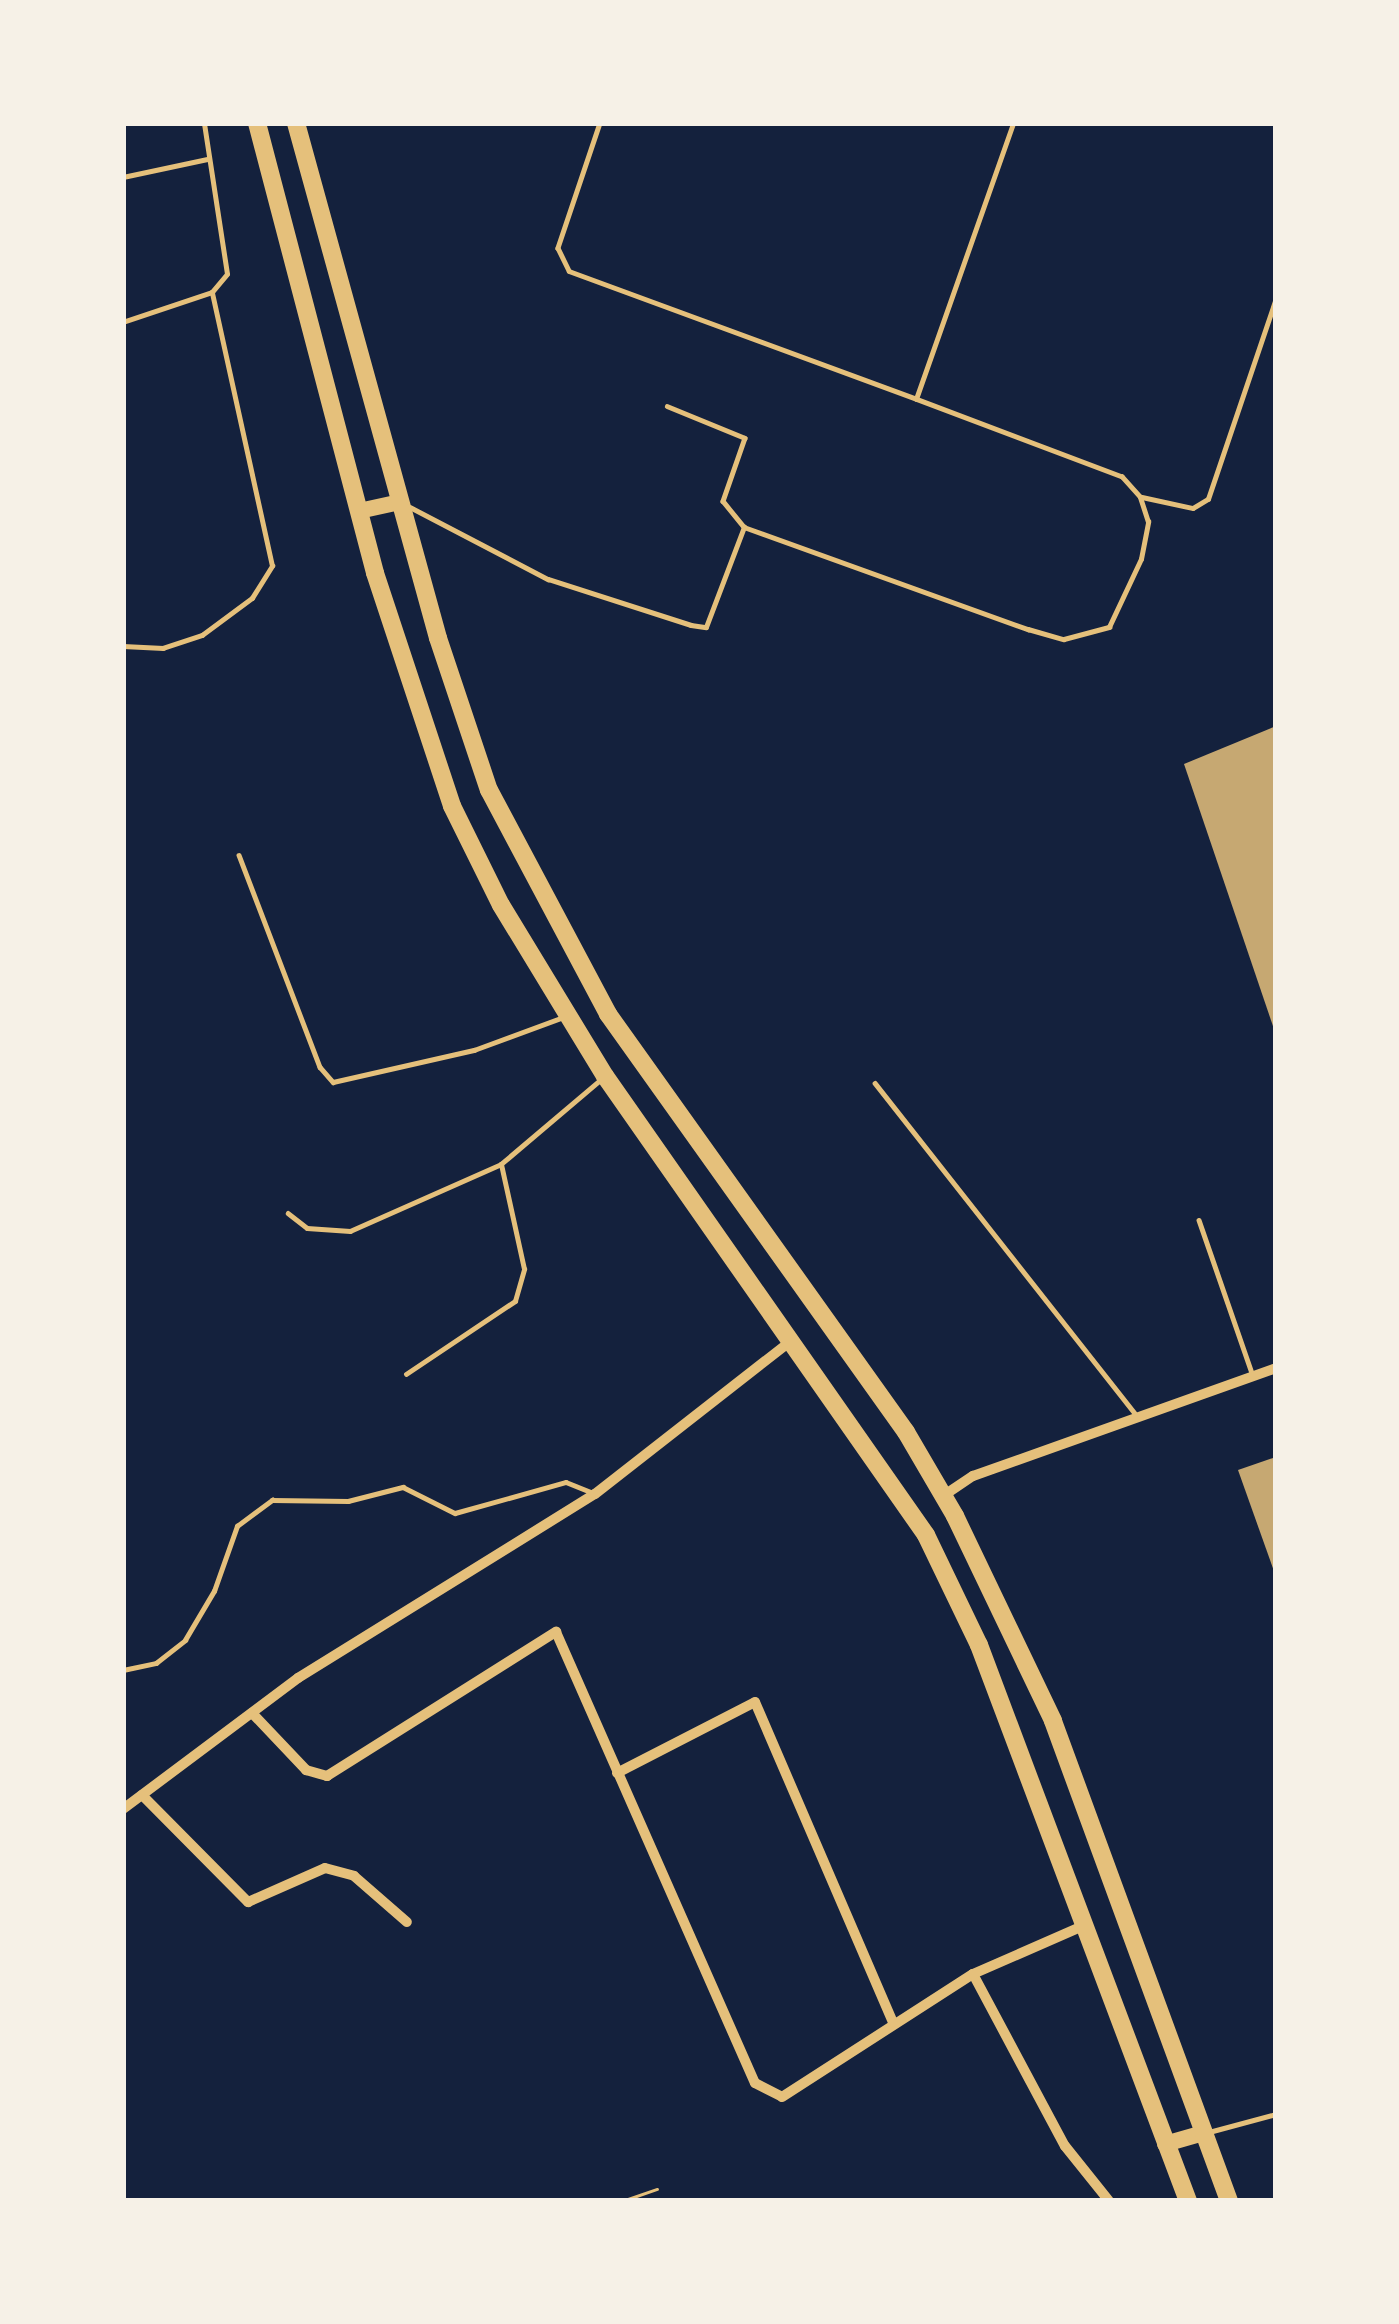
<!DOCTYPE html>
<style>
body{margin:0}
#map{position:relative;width:1399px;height:2324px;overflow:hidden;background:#14213d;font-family:"Open Sans",sans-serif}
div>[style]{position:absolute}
.building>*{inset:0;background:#c6a872}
.path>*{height:3px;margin:-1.5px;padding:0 1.5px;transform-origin:1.5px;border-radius:1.5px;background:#e5c07b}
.service>*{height:4.5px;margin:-2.25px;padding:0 2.25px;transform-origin:2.25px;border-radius:2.25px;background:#e5c07b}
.minor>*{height:10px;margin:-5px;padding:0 5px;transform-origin:5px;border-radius:5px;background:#e5c07b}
.primary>*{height:16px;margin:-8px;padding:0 8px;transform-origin:8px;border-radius:8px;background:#e5c07b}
.trunk>*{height:18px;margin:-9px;padding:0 9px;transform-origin:9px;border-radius:9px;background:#e5c07b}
span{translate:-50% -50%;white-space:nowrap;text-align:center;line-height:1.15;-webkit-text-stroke:9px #f6f1e7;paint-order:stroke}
.frame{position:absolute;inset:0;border:126px solid #f6f1e7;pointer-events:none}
</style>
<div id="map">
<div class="building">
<div style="clip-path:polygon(1276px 726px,1276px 1032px,1275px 1032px,1184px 764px)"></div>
<div style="clip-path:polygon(1276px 1457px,1276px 1574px,1275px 1574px,1238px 1470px)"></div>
</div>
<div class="path">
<div style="left:622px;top:2201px;width:37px;rotate:-19deg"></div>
</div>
<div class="service">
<div style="left:600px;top:123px;width:132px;rotate:108.6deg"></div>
<div style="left:558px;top:248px;width:25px;rotate:64deg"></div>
<div style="left:569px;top:271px;width:370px;rotate:20.2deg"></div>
<div style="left:916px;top:399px;width:293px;rotate:-70.6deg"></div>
<div style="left:123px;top:177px;width:87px;rotate:-12deg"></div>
<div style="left:123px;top:322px;width:94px;rotate:-18.6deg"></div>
<div style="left:212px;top:292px;width:23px;rotate:-50deg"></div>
<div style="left:227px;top:274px;width:153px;rotate:-98.7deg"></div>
<div style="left:667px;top:406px;width:84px;rotate:22.3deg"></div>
<div style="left:745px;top:438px;width:67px;rotate:109.2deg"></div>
<div style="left:723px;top:501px;width:33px;rotate:51deg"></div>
<div style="left:1142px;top:497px;width:52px;rotate:12.2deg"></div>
<div style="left:1193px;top:508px;width:17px;rotate:-31deg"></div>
<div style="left:1208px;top:499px;width:212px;rotate:-71.3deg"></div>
<div style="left:410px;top:507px;width:156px;rotate:27.6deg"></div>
<div style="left:548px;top:579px;width:150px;rotate:17.8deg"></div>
<div style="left:691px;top:625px;width:15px;rotate:8deg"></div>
<div style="left:706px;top:627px;width:107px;rotate:-69.2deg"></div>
<div style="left:744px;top:527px;width:302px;rotate:19.8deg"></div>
<div style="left:1028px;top:629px;width:37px;rotate:16deg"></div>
<div style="left:1064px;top:639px;width:47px;rotate:-14.9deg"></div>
<div style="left:1109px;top:627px;width:75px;rotate:-64.8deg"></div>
<div style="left:1141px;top:559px;width:38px;rotate:-79deg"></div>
<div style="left:1148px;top:522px;width:26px;rotate:-108deg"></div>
<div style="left:1140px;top:497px;width:27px;rotate:-132deg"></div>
<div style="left:1122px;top:477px;width:220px;rotate:-159.3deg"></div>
<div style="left:123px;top:646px;width:40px;rotate:2.9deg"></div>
<div style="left:163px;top:648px;width:41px;rotate:-18.4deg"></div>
<div style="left:202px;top:635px;width:62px;rotate:-36.5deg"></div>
<div style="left:252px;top:598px;width:38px;rotate:-58deg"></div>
<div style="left:272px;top:566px;width:280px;rotate:-102.4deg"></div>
<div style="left:239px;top:855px;width:227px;rotate:69.1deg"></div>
<div style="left:320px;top:1067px;width:20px;rotate:49deg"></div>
<div style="left:333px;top:1082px;width:145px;rotate:-12.8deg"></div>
<div style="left:474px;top:1050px;width:93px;rotate:-20.2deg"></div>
<div style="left:875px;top:1083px;width:425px;rotate:51.8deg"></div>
<div style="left:288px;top:1213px;width:24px;rotate:38deg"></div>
<div style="left:307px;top:1228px;width:43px;rotate:4deg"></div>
<div style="left:350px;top:1231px;width:165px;rotate:-23.9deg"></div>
<div style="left:1199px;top:1220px;width:165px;rotate:70.9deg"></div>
<div style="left:406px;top:1374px;width:131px;rotate:-33.8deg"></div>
<div style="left:515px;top:1301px;width:33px;rotate:-74deg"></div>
<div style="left:524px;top:1269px;width:107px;rotate:-102.4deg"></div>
<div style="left:501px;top:1164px;width:130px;rotate:-40.3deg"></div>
<div style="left:123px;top:1670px;width:34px;rotate:-12deg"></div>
<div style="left:156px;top:1663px;width:37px;rotate:-38deg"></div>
<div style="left:185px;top:1640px;width:57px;rotate:-59.4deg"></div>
<div style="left:214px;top:1591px;width:69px;rotate:-70.5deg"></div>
<div style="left:237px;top:1526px;width:44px;rotate:-36.6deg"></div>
<div style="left:272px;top:1500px;width:76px;rotate:0.8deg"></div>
<div style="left:348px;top:1501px;width:57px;rotate:-14.3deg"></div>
<div style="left:403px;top:1487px;width:58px;rotate:26.6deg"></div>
<div style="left:455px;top:1513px;width:115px;rotate:-15.6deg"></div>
<div style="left:566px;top:1482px;width:27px;rotate:22deg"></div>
<div style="left:1209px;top:2132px;width:69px;rotate:-15deg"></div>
</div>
<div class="minor">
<div style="left:943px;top:1496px;width:36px;rotate:-34deg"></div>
<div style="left:973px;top:1476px;width:322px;rotate:-19.6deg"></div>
<div style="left:252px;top:1713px;width:79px;rotate:46.5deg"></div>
<div style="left:306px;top:1770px;width:22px;rotate:16deg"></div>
<div style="left:327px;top:1776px;width:271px;rotate:-32.2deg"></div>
<div style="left:556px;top:1632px;width:493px;rotate:66.2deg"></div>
<div style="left:755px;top:2083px;width:30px;rotate:27deg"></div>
<div style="left:782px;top:2097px;width:227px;rotate:-32.8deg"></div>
<div style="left:973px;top:1974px;width:195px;rotate:61.9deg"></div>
<div style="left:1065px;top:2146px;width:70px;rotate:51.3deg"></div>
<div style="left:617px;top:1773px;width:155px;rotate:-27.2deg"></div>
<div style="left:755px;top:1702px;width:348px;rotate:66.7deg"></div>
<div style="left:142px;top:1795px;width:151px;rotate:45.3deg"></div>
<div style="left:248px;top:1902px;width:84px;rotate:-23.8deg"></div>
<div style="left:325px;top:1868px;width:30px;rotate:15deg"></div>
<div style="left:354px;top:1876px;width:70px;rotate:41deg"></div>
<div style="left:123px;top:1809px;width:219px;rotate:-36.8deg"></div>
<div style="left:298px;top:1678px;width:349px;rotate:-31.8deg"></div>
<div style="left:595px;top:1494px;width:250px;rotate:-38deg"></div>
<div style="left:973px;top:1974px;width:122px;rotate:-23.6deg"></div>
</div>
<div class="primary">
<div style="left:359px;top:511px;width:42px;rotate:-12.4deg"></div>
<div style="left:1165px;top:2144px;width:40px;rotate:-16deg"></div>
</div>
<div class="trunk">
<div style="left:257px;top:123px;width:465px;rotate:75.3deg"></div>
<div style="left:375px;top:573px;width:245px;rotate:71.7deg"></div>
<div style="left:452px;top:806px;width:110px;rotate:63.7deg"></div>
<div style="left:501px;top:905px;width:200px;rotate:58.7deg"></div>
<div style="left:605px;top:1076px;width:560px;rotate:55.03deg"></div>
<div style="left:926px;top:1535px;width:122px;rotate:64.3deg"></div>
<div style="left:979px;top:1645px;width:594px;rotate:69.4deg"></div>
<div style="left:296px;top:123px;width:534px;rotate:74.58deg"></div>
<div style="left:438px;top:638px;width:160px;rotate:71.5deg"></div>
<div style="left:489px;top:790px;width:254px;rotate:62deg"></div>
<div style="left:608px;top:1014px;width:513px;rotate:54.51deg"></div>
<div style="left:906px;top:1432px;width:97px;rotate:59.7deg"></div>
<div style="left:955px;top:1516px;width:227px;rotate:64.4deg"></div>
<div style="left:1053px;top:1721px;width:511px;rotate:69.86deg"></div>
</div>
<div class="frame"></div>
</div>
